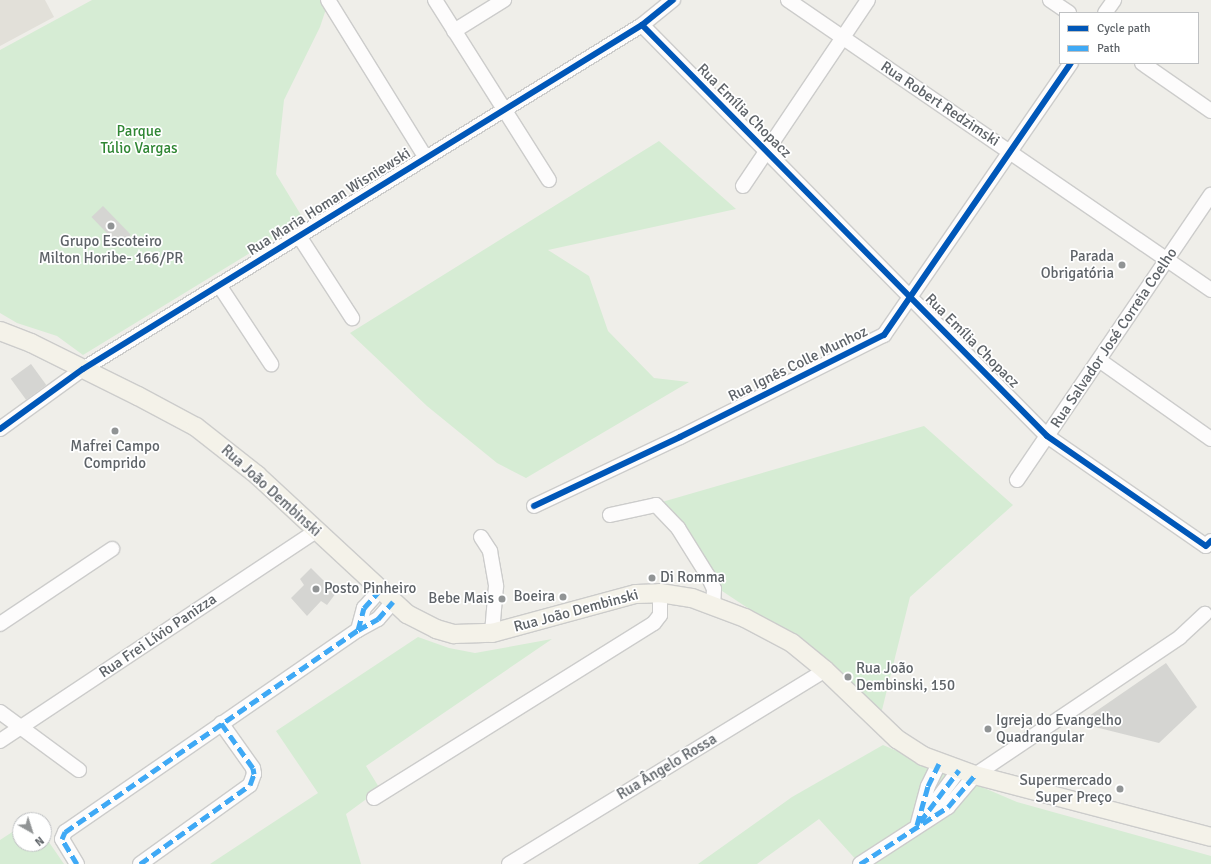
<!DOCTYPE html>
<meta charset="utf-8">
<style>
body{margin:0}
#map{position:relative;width:1211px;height:864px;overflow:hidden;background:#efeee9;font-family:Signika,sans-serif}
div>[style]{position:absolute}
.education>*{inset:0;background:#e2e0d9}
.green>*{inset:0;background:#d6ecd4}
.building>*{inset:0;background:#d5d5d2;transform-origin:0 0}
.roads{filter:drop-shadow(1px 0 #cccccb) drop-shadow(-1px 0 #cccccb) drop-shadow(0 1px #cccccb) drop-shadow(0 -1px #cccccb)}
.minor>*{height:14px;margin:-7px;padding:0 7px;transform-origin:7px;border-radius:7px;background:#fdfcfc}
.major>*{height:18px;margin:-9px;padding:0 9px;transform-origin:9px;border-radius:9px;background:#f4f2e9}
.quiet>*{height:5px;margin-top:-2.5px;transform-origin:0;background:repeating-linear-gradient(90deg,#3fa9f5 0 10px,transparent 0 15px)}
.cycleway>*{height:6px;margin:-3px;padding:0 3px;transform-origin:3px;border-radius:3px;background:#0057b8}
.dots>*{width:11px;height:11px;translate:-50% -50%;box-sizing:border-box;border:2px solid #fff;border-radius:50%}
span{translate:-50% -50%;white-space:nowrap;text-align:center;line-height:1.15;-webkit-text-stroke:3.5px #fff;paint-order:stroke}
.street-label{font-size:15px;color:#5e6368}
.park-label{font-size:15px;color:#2f8633}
.poi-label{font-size:15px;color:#5e6368}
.right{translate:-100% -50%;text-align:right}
.left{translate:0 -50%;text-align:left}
.legend{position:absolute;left:1059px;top:12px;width:140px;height:52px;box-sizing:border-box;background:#fff;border:1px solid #bfc1c3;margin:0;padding:5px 7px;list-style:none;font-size:12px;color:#5e6368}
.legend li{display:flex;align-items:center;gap:8px;height:20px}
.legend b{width:20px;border:1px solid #bfc1c3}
.north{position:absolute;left:12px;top:812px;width:40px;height:40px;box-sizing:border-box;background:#fff;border:1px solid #bfc1c3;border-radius:50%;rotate:141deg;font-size:11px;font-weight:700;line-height:16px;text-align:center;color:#5e6368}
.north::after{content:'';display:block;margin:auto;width:14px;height:18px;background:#919495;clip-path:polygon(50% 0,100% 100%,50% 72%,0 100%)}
</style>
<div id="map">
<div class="education">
<div style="clip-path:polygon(0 0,45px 0,54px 17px,0 46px)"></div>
</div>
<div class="green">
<div style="clip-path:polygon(92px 0,329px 0,320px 27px,284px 100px,276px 174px,304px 220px,83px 355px,57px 336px,17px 323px,0 313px,0 50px)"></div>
<div style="clip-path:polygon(659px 141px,736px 209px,548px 250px,589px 276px,608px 331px,654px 378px,689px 382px,526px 478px,497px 463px,427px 406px,350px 333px)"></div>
<div style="clip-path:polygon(924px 426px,1013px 505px,910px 597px,881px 714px,799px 642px,716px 587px,662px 502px)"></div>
<div style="clip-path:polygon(418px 637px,449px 648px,475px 653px,552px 639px,366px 766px,380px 789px,346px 814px,361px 864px,210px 864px,318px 793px,276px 731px)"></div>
<div style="clip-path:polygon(883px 745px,1017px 802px,1211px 856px,1211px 864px,860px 864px,819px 819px,757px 864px,698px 864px,792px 797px)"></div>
<div style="clip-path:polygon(20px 827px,20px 844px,44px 844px,44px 835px,64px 864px,0 864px,0 840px)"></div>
</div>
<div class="building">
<div style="left:103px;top:206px;width:40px;height:16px;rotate:46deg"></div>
<div style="left:31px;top:364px;width:26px;height:25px;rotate:54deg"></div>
<div style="clip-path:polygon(311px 568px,336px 593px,327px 605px,321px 601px,307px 616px,291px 598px,304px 585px,300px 579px)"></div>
<div style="clip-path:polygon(1166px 663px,1197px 707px,1159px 743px,1079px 723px)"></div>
</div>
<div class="roads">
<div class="minor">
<div style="left:328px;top:0;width:186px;rotate:58.2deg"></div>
<div style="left:435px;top:0;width:213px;rotate:57.7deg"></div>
<div style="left:788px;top:0;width:513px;rotate:34.43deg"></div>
<div style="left:1050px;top:0;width:23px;rotate:34deg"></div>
<div style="left:1105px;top:13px;width:16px;rotate:-55deg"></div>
<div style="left:642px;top:25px;width:577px;rotate:45.42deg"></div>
<div style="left:1047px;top:436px;width:193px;rotate:34.7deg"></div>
<div style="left:1206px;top:546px;width:7px;rotate:-45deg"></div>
<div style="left:454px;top:31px;width:59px;rotate:-31.8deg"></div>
<div style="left:1142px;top:63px;width:84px;rotate:34.8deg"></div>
<div style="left:743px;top:186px;width:224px;rotate:-56.1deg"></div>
<div style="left:299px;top:236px;width:98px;rotate:57.1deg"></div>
<div style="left:219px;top:285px;width:95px;rotate:56.6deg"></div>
<div style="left:1099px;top:360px;width:137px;rotate:35.2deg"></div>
<div style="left:0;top:429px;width:102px;rotate:-35.9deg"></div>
<div style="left:83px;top:369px;width:656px;rotate:-31.61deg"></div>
<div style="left:642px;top:25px;width:40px;rotate:-39deg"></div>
<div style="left:1017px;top:480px;width:345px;rotate:-55.8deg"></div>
<div style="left:534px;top:506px;width:161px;rotate:-25.3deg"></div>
<div style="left:680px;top:437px;width:228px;rotate:-26.6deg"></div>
<div style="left:884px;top:335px;width:330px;rotate:-55.5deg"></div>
<div style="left:610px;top:515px;width:47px;rotate:-12.3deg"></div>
<div style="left:656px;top:505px;width:32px;rotate:46deg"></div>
<div style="left:678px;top:528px;width:57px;rotate:58deg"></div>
<div style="left:708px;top:576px;width:14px;rotate:65deg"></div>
<div style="left:714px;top:589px;width:17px;rotate:93deg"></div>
<div style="left:481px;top:537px;width:17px;rotate:57deg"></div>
<div style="left:490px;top:551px;width:36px;rotate:80deg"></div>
<div style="left:496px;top:586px;width:47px;rotate:94.9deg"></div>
<div style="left:0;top:624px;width:135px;rotate:-33.8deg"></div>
<div style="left:358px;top:630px;width:23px;rotate:-75deg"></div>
<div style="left:364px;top:608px;width:24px;rotate:-48deg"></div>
<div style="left:0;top:712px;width:98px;rotate:36.3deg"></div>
<div style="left:0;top:741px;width:379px;rotate:-33.6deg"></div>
<div style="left:374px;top:798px;width:330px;rotate:-32deg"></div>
<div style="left:654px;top:623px;width:10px;rotate:-53deg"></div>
<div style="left:660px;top:615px;width:22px;rotate:-90deg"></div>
<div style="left:922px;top:820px;width:62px;rotate:-53.5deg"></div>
<div style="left:918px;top:823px;width:38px;rotate:-75deg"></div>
<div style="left:928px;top:786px;width:25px;rotate:-64deg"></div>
<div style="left:77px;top:864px;width:29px;rotate:-121deg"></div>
<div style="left:62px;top:839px;width:8px;rotate:-67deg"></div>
<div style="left:65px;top:832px;width:356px;rotate:-34.6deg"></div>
<div style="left:358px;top:630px;width:23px;rotate:-29deg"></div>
<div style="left:378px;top:619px;width:23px;rotate:-49deg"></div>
<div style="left:140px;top:864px;width:135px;rotate:-35.7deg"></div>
<div style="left:250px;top:785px;width:12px;rotate:-70deg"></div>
<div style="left:254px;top:774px;width:6px;rotate:-99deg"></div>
<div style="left:253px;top:768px;width:55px;rotate:-125.4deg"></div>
<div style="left:509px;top:864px;width:371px;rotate:-31.5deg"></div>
<div style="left:860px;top:864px;width:105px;rotate:-32.9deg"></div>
<div style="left:948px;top:807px;width:42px;rotate:-49.8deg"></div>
<div style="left:975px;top:775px;width:247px;rotate:-33.9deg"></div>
<div style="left:1180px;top:637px;width:34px;rotate:-43deg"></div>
</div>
<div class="major">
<div style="left:0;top:331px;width:33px;rotate:21deg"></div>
<div style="left:31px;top:343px;width:119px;rotate:26.4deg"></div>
<div style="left:138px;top:396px;width:66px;rotate:28.1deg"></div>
<div style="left:196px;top:427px;width:78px;rotate:38.2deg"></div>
<div style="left:257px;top:475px;width:205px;rotate:42.8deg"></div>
<div style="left:407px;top:614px;width:33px;rotate:27deg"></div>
<div style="left:436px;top:629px;width:19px;rotate:16deg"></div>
<div style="left:454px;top:634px;width:38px;rotate:-2deg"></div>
<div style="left:492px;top:633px;width:149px;rotate:-15.2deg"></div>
<div style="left:636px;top:594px;width:24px;rotate:-2deg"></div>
<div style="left:660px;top:593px;width:32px;rotate:9deg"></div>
<div style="left:692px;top:598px;width:57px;rotate:20.7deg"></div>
<div style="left:745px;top:618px;width:53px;rotate:28deg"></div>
<div style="left:792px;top:643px;width:43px;rotate:39.3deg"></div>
<div style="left:825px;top:670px;width:100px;rotate:43.8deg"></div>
<div style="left:897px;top:739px;width:31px;rotate:33deg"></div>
<div style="left:923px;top:756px;width:55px;rotate:20.1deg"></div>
<div style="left:975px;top:775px;width:244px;rotate:14.7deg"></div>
</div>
</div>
<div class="quiet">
<div style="left:358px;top:630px;width:23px;rotate:-75deg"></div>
<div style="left:364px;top:608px;width:24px;rotate:-48deg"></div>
<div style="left:920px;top:822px;width:65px;rotate:-53.1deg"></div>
<div style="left:917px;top:825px;width:41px;rotate:-74.2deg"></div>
<div style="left:928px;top:786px;width:25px;rotate:-64deg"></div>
<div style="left:77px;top:864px;width:29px;rotate:-121deg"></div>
<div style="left:62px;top:839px;width:8px;rotate:-67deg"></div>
<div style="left:65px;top:832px;width:356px;rotate:-34.6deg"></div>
<div style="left:358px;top:630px;width:23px;rotate:-29deg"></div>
<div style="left:378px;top:619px;width:23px;rotate:-49deg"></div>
<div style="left:140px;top:864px;width:135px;rotate:-35.7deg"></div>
<div style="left:250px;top:785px;width:12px;rotate:-70deg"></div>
<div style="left:254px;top:774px;width:6px;rotate:-99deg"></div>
<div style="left:253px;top:768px;width:55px;rotate:-125.4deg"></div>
<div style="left:860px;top:864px;width:105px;rotate:-32.9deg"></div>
<div style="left:948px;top:807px;width:42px;rotate:-49.8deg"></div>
</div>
<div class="cycleway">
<div style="left:642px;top:25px;width:577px;rotate:45.42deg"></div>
<div style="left:1047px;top:436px;width:193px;rotate:34.7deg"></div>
<div style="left:1206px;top:546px;width:7px;rotate:-45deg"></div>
<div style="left:0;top:429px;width:102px;rotate:-35.9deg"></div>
<div style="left:83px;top:369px;width:656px;rotate:-31.61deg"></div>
<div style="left:642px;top:25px;width:40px;rotate:-39deg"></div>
<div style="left:534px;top:506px;width:161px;rotate:-25.3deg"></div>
<div style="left:680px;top:437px;width:228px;rotate:-26.6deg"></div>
<div style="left:884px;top:335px;width:330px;rotate:-55.5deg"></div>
</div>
<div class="dots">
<div style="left:111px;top:226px;background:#919495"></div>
<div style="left:1122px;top:265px;background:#919495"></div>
<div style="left:115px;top:431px;background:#919495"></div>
<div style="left:652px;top:578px;background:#919495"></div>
<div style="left:316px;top:589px;background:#919495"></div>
<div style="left:563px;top:597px;background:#919495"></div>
<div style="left:502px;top:599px;background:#919495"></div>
<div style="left:848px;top:677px;background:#919495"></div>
<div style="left:988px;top:729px;background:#919495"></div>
<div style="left:1120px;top:789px;background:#919495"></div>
</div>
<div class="street-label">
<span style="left:940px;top:104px;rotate:34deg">Rua Robert Redzimski</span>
<span style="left:744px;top:111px;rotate:45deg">Rua Emília Chopacz</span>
<span style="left:329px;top:202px;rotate:-32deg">Rua Maria Homan Wisniewski</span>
<span style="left:1114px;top:338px;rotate:-56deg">Rua Salvador José Correia Coelho</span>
<span style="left:972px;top:341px;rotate:45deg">Rua Emília Chopacz</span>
<span style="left:798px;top:364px;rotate:-26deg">Rua Ignês Colle Munhoz</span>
<span style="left:271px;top:491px;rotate:42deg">Rua João Dembinski</span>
<span style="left:576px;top:611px;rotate:-15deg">Rua João Dembinski</span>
<span style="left:158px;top:636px;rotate:-34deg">Rua Frei Lívio Panizza</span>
<span style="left:667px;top:767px;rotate:-31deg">Rua Ângelo Rossa</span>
</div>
<div class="park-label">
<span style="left:139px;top:140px">Parque<br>Túlio Vargas</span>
</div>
<div class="poi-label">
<span style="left:111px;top:250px">Grupo Escoteiro<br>Milton Horibe- 166/PR</span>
<span class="right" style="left:1114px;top:265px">Parada<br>Obrigatória</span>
<span style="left:115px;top:455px">Mafrei Campo<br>Comprido</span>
<span class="left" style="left:660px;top:578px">Di Romma</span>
<span class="left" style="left:324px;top:589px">Posto Pinheiro</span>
<span class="right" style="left:555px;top:597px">Boeira</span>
<span class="right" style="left:494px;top:599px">Bebe Mais</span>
<span class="left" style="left:856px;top:677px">Rua João<br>Dembinski, 150</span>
<span class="left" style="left:996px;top:729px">Igreja do Evangelho<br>Quadrangular</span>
<span class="right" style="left:1112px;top:789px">Supermercado<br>Super Preço</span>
</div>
<ul class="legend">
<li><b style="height:5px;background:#0057b8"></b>Cycle path</li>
<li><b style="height:5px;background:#3fa9f5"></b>Path</li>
</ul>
<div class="north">N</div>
</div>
